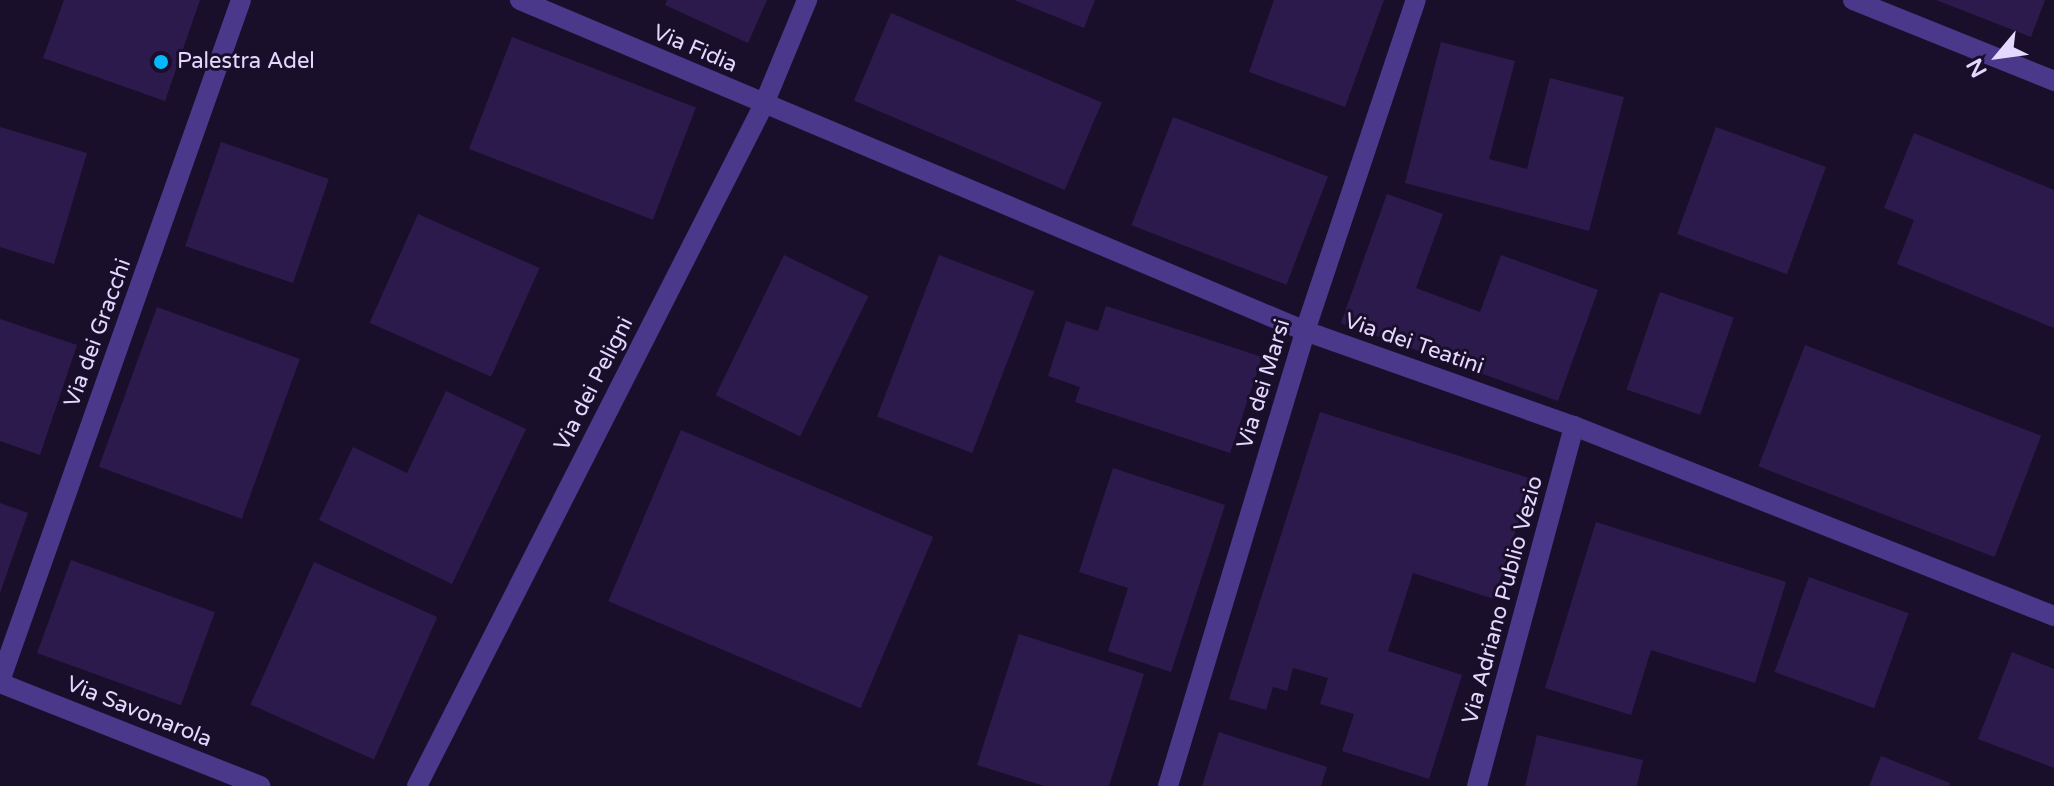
<!DOCTYPE html>
<style>
body{margin:0}
#map{position:relative;width:2054px;height:786px;overflow:hidden;background:#190f2a;font-family:"Varela Round",sans-serif}
div>[style]{position:absolute}
.building>*{inset:0;background:#2d1a4c;transform-origin:0 0}
.street>*{height:20px;margin:-10px;padding:0 10px;transform-origin:10px;border-radius:10px;background:#4a388b}
.dots>*{width:22px;height:22px;translate:-50% -50%;box-sizing:border-box;border:4px solid #190f2a;border-radius:50%}
span{translate:-50% -50%;white-space:nowrap;text-align:center;line-height:1.15;-webkit-text-stroke:6px #190f2a;paint-order:stroke}
.street-label{font-size:22px;color:#e4d8ff}
.poi-label{font-size:22px;color:#e4d8ff}
.left{translate:0 -50%;text-align:left}
.north{position:absolute;left:1958px;top:16px;width:80px;height:80px;-webkit-text-stroke:6px #190f2a;paint-order:stroke;rotate:241deg;font-size:22px;font-weight:700;line-height:32px;text-align:center;color:#e4d8ff}
.north::after{content:'';display:block;margin:auto;width:28px;height:36px;background:#e4d8ff;clip-path:polygon(50% 0,100% 100%,50% 72%,0 100%)}
</style>
<div id="map">
<div class="building">
<div style="clip-path:polygon(64px 0,200px 0,165px 101px,43px 58px)"></div>
<div style="clip-path:polygon(667px 0,767px 0,748px 43px,665px 5px)"></div>
<div style="clip-path:polygon(1014px 0,1095px 0,1084px 28px)"></div>
<div style="clip-path:polygon(1274px 0,1384px 0,1345px 107px,1249px 72px)"></div>
<div style="clip-path:polygon(1936px 0,2045px 0,2031px 37px)"></div>
<div style="left:891px;top:13px;width:229px;height:95px;rotate:23deg"></div>
<div style="left:512px;top:37px;width:197px;height:120px;rotate:21deg"></div>
<div style="clip-path:polygon(1441px 42px,1515px 61px,1489px 159px,1527px 169px,1550px 78px,1624px 97px,1589px 231px,1405px 183px)"></div>
<div style="left:1173px;top:117px;width:166px;height:116px;rotate:21deg"></div>
<div style="clip-path:polygon(0 127px,87px 153px,54px 264px,0 247px)"></div>
<div style="left:1716px;top:127px;width:117px;height:114px;rotate:20deg"></div>
<div style="clip-path:polygon(1914px 133px,2054px 190px,2054px 328px,1897px 264px,1914px 220px,1884px 208px)"></div>
<div style="left:221px;top:142px;width:114px;height:110px;rotate:19deg"></div>
<div style="clip-path:polygon(1387px 194px,1443px 214px,1416px 288px,1480px 312px,1501px 255px,1598px 290px,1558px 401px,1341px 323px)"></div>
<div style="left:418px;top:214px;width:133px;height:119px;rotate:24deg"></div>
<div style="left:784px;top:255px;width:94px;height:156px;rotate:26deg"></div>
<div style="left:939px;top:255px;width:102px;height:173px;rotate:21deg"></div>
<div style="left:1660px;top:292px;width:78px;height:103px;rotate:19deg"></div>
<div style="clip-path:polygon(1106px 306px,1262px 357px,1230px 453px,1075px 402px,1080px 387px,1048px 376px,1066px 321px,1098px 331px)"></div>
<div style="left:157px;top:307px;width:152px;height:170px;rotate:20deg"></div>
<div style="clip-path:polygon(0 319px,77px 345px,40px 455px,0 441px)"></div>
<div style="left:1805px;top:345px;width:253px;height:130px;rotate:21deg"></div>
<div style="clip-path:polygon(446px 391px,526px 429px,452px 584px,319px 520px,353px 447px,407px 473px)"></div>
<div style="clip-path:polygon(1320px 412px,1532px 479px,1494px 599px,1413px 573px,1388px 651px,1462px 675px,1429px 779px,1342px 751px,1354px 714px,1320px 704px,1328px 678px,1293px 668px,1287px 691px,1273px 687px,1266px 710px,1229px 699px)"></div>
<div style="left:681px;top:430px;width:274px;height:186px;rotate:23deg"></div>
<div style="clip-path:polygon(1113px 468px,1225px 505px,1171px 672px,1108px 651px,1128px 588px,1079px 572px)"></div>
<div style="clip-path:polygon(0 503px,28px 513px,0 593px)"></div>
<div style="clip-path:polygon(1596px 522px,1786px 582px,1755px 683px,1651px 650px,1631px 715px,1545px 688px)"></div>
<div style="left:71px;top:560px;width:153px;height:99px;rotate:20deg"></div>
<div style="left:314px;top:562px;width:135px;height:156px;rotate:24deg"></div>
<div style="left:1809px;top:577px;width:106px;height:101px;rotate:20deg"></div>
<div style="clip-path:polygon(1019px 634px,1144px 674px,1109px 786px,1044px 786px,977px 765px)"></div>
<div style="clip-path:polygon(2012px 652px,2054px 669px,2054px 768px,1978px 739px)"></div>
<div style="clip-path:polygon(1219px 732px,1327px 767px,1321px 786px,1202px 786px)"></div>
<div style="clip-path:polygon(1537px 735px,1643px 760px,1637px 786px,1525px 786px)"></div>
<div style="clip-path:polygon(1881px 756px,1950px 783px,1949px 786px,1869px 786px)"></div>
</div>
<div class="street">
<div style="left:520px;top:0;width:852px;rotate:22.86deg"></div>
<div style="left:1305px;top:331px;width:285px;rotate:19.5deg"></div>
<div style="left:1574px;top:426px;width:516px;rotate:21.6deg"></div>
<div style="left:1853px;top:0;width:217px;rotate:21.9deg"></div>
<div style="left:0;top:681px;width:722px;rotate:-70.51deg"></div>
<div style="left:0;top:683px;width:280px;rotate:21.6deg"></div>
<div style="left:417px;top:786px;width:765px;rotate:-63.03deg"></div>
<div style="left:764px;top:104px;width:113px;rotate:-67.5deg"></div>
<div style="left:1168px;top:786px;width:475px;rotate:-73.2deg"></div>
<div style="left:1305px;top:331px;width:349px;rotate:-71.5deg"></div>
<div style="left:1477px;top:786px;width:373px;rotate:-74.9deg"></div>
</div>
<div class="dots">
<div style="left:161px;top:62px;background:#04b9ff"></div>
</div>
<div class="street-label">
<span style="left:695px;top:49px;rotate:23deg">Via Fidia</span>
<span style="left:98px;top:333px;rotate:-70deg">Via dei Gracchi</span>
<span style="left:1414px;top:344px;rotate:19deg">Via dei Teatini</span>
<span style="left:594px;top:384px;rotate:-63deg">Via dei Peligni</span>
<span style="left:1264px;top:384px;rotate:-73deg">Via dei Marsi</span>
<span style="left:1503px;top:600px;rotate:-75deg">Via Adriano Publio Vezio</span>
<span style="left:139px;top:712px;rotate:22deg">Via Savonarola</span>
</div>
<div class="poi-label">
<span class="left" style="left:177px;top:62px">Palestra Adel</span>
</div>
<div class="north">N</div>
</div>
